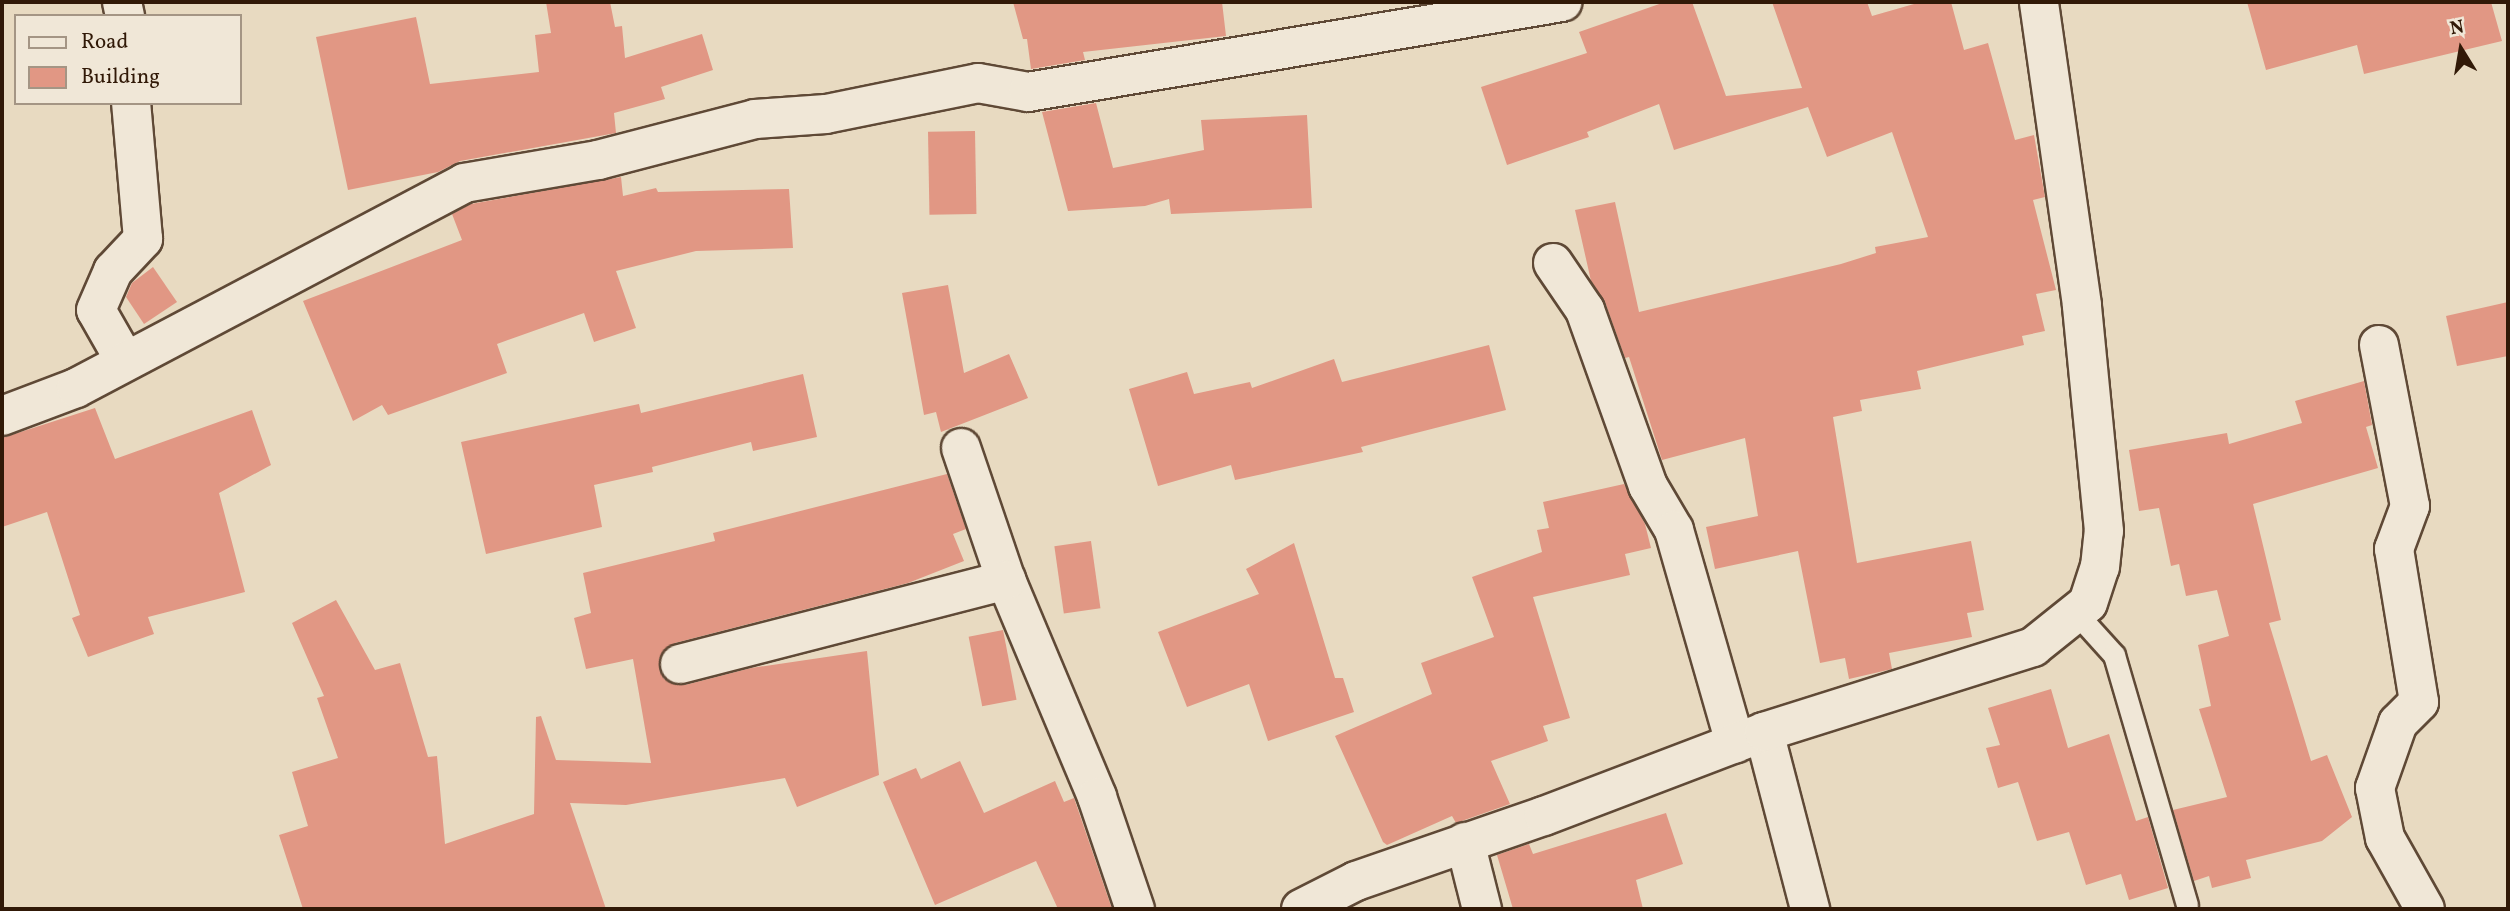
<!DOCTYPE html>
<style>
body{margin:0}
#map{position:relative;width:2510px;height:911px;overflow:hidden;background:#e8dac1;font-family:Vollkorn,serif}
div>[style]{position:absolute}
.building>*{inset:0;background:#e19784;transform-origin:0 0}
.roads{filter:drop-shadow(2px 0 #5f4936) drop-shadow(-2px 0 #5f4936) drop-shadow(0 2px #5f4936) drop-shadow(0 -2px #5f4936)}
.service>*{height:21px;margin:-10.5px;padding:0 10.5px;transform-origin:10.5px;border-radius:10.5px;background:#f0e7d7}
.minor>*{height:38px;margin:-19px;padding:0 19px;transform-origin:19px;border-radius:19px;background:#f0e7d7}
span{translate:-50% -50%;white-space:nowrap;text-align:center;line-height:1.15;-webkit-text-stroke:5px #f0e7d7;paint-order:stroke}
.frame{position:absolute;inset:0;border:4px solid #311907;pointer-events:none}
.legend{position:absolute;left:14px;top:14px;width:228px;height:91px;box-sizing:border-box;background:#f0e7d7;border:2px solid #a49584;margin:0;padding:9px 12px;list-style:none;font-size:21px;color:#311907}
.legend li{display:flex;align-items:center;gap:14px;height:35px}
.legend b{width:35px;border:2px solid #a49584}
.north{position:absolute;left:2426px;top:14px;width:70px;height:70px;-webkit-text-stroke:5px #f0e7d7;paint-order:stroke;rotate:349deg;font-size:19px;font-weight:700;line-height:28px;text-align:center;color:#311907}
.north::after{content:'';display:block;margin:auto;width:24px;height:32px;background:#311907;clip-path:polygon(50% 0,100% 100%,50% 72%,0 100%)}
</style>
<div id="map">
<div class="building">
<div style="clip-path:polygon(546px 2px,610px 2px,615px 27px,622px 26px,625px 58px,702px 34px,713px 70px,661px 87px,665px 99px,614px 113px,616px 133px,460px 161px,438px 172px,348px 190px,316px 37px,416px 17px,430px 84px,539px 72px,535px 35px,551px 33px)"></div>
<div style="clip-path:polygon(1013px 2px,1222px 2px,1226px 36px,1083px 52px,1085px 60px,1031px 69px,1027px 39px,1023px 39px)"></div>
<div style="clip-path:polygon(1665px 2px,1692px 2px,1726px 96px,1802px 88px,1772px 2px,1867px 2px,1872px 16px,1921px 2px,1951px 2px,1964px 50px,1988px 43px,2015px 140px,2034px 135px,2045px 197px,2033px 200px,2056px 290px,2036px 294px,2045px 331px,2022px 336px,2024px 345px,1917px 371px,1921px 389px,1860px 400px,1862px 411px,1833px 417px,1857px 563px,1971px 541px,1984px 610px,1967px 613px,1972px 637px,1889px 653px,1892px 669px,1849px 679px,1845px 658px,1820px 663px,1798px 551px,1715px 569px,1706px 527px,1758px 516px,1745px 438px,1662px 460px,1629px 357px,1625px 358px,1605px 302px,1591px 281px,1575px 210px,1615px 202px,1639px 312px,1841px 264px,1876px 253px,1875px 247px,1928px 237px,1892px 132px,1827px 157px,1808px 107px,1674px 150px,1659px 104px,1587px 132px,1589px 137px,1507px 165px,1481px 87px,1587px 53px,1579px 32px)"></div>
<div style="clip-path:polygon(2247px 2px,2491px 2px,2502px 41px,2364px 74px,2357px 45px,2266px 70px)"></div>
<div style="clip-path:polygon(1096px 103px,1113px 168px,1204px 150px,1201px 120px,1307px 115px,1312px 208px,1171px 214px,1169px 199px,1145px 206px,1068px 211px,1042px 112px)"></div>
<div style="left:975px;top:131px;width:83px;height:47px;rotate:89deg"></div>
<div style="clip-path:polygon(621px 177px,623px 196px,656px 188px,658px 192px,789px 189px,793px 248px,696px 251px,616px 271px,636px 328px,594px 342px,584px 313px,497px 344px,507px 373px,388px 415px,382px 405px,353px 421px,303px 301px,462px 240px,452px 214px,471px 204px)"></div>
<div style="clip-path:polygon(153px 267px,177px 302px,144px 324px,126px 297px,132px 283px)"></div>
<div style="clip-path:polygon(948px 285px,964px 373px,1009px 354px,1028px 398px,941px 432px,936px 412px,924px 415px,902px 293px)"></div>
<div style="clip-path:polygon(2508px 302px,2508px 356px,2457px 366px,2446px 316px)"></div>
<div style="clip-path:polygon(1489px 345px,1506px 410px,1361px 447px,1363px 452px,1235px 480px,1231px 465px,1158px 486px,1129px 389px,1187px 372px,1194px 394px,1250px 382px,1252px 388px,1334px 359px,1342px 382px)"></div>
<div style="clip-path:polygon(803px 374px,817px 437px,753px 451px,751px 442px,652px 467px,653px 472px,594px 485px,602px 527px,486px 554px,461px 442px,639px 404px,641px 413px)"></div>
<div style="clip-path:polygon(2364px 381px,2372px 425px,2366px 427px,2378px 468px,2253px 504px,2281px 620px,2269px 623px,2311px 761px,2327px 755px,2352px 817px,2322px 841px,2246px 860px,2251px 878px,2212px 888px,2209px 876px,2194px 881px,2173px 810px,2227px 797px,2199px 709px,2211px 706px,2198px 645px,2229px 636px,2217px 590px,2186px 596px,2179px 564px,2171px 566px,2159px 508px,2139px 511px,2129px 450px,2227px 433px,2229px 444px,2302px 423px,2295px 401px)"></div>
<div style="clip-path:polygon(95px 408px,115px 459px,252px 410px,271px 465px,219px 493px,245px 592px,148px 617px,154px 634px,88px 657px,72px 618px,80px 615px,47px 512px,2px 527px,2px 438px)"></div>
<div style="clip-path:polygon(947px 474px,966px 529px,953px 534px,964px 561px,908px 583px,675px 643px,659px 659px,664px 679px,685px 685px,751px 668px,867px 651px,879px 775px,797px 807px,785px 778px,626px 805px,570px 803px,606px 909px,303px 909px,279px 835px,308px 826px,292px 772px,338px 758px,317px 698px,324px 696px,292px 623px,336px 600px,375px 670px,400px 663px,428px 757px,437px 756px,445px 844px,534px 814px,536px 717px,541px 716px,556px 760px,651px 763px,633px 659px,586px 669px,574px 618px,591px 613px,583px 573px,715px 541px,713px 533px)"></div>
<div style="clip-path:polygon(1624px 484px,1645px 524px,1651px 548px,1625px 554px,1630px 575px,1533px 597px,1570px 718px,1543px 726px,1548px 741px,1491px 761px,1510px 804px,1456px 823px,1452px 816px,1387px 845px,1383px 842px,1335px 736px,1432px 694px,1421px 663px,1494px 637px,1472px 577px,1542px 552px,1537px 530px,1549px 528px,1543px 502px)"></div>
<div style="left:1091px;top:541px;width:68px;height:37px;rotate:82deg"></div>
<div style="clip-path:polygon(1294px 543px,1335px 678px,1343px 678px,1354px 712px,1268px 741px,1249px 684px,1187px 707px,1158px 632px,1259px 594px,1246px 569px)"></div>
<div style="left:1003px;top:630px;width:71px;height:35px;rotate:79deg"></div>
<div style="clip-path:polygon(2051px 689px,2068px 748px,2109px 734px,2136px 821px,2148px 817px,2168px 888px,2129px 900px,2121px 874px,2086px 885px,2069px 832px,2037px 841px,2018px 782px,1998px 788px,1986px 748px,2000px 745px,1988px 708px)"></div>
<div style="clip-path:polygon(960px 761px,984px 813px,1055px 781px,1064px 802px,1074px 798px,1112px 909px,1058px 909px,1036px 861px,935px 905px,883px 782px,916px 768px,921px 779px)"></div>
<div style="clip-path:polygon(1666px 813px,1683px 864px,1636px 880px,1643px 909px,1513px 909px,1497px 855px,1529px 844px,1533px 854px)"></div>
</div>
<div class="roads">
<div class="service">
<div style="left:2077px;top:614px;width:55px;rotate:47.9deg"></div>
<div style="left:2114px;top:655px;width:260px;rotate:73.7deg"></div>
</div>
<div class="minor">
<div style="left:122px;top:2px;width:14px;rotate:78deg"></div>
<div style="left:1553px;top:263px;width:57px;rotate:55.8deg"></div>
<div style="left:1585px;top:310px;width:187px;rotate:70.3deg"></div>
<div style="left:1648px;top:486px;width:51px;rotate:59.4deg"></div>
<div style="left:1674px;top:530px;width:222px;rotate:74deg"></div>
<div style="left:2379px;top:345px;width:164px;rotate:79.1deg"></div>
<div style="left:2410px;top:506px;width:46px;rotate:110.4deg"></div>
<div style="left:2394px;top:549px;width:155px;rotate:80.7deg"></div>
<div style="left:2419px;top:702px;width:30px;rotate:135deg"></div>
<div style="left:2398px;top:723px;width:69px;rotate:109.5deg"></div>
<div style="left:2375px;top:788px;width:51px;rotate:78.7deg"></div>
<div style="left:2385px;top:838px;width:81px;rotate:60.6deg"></div>
<div style="left:124px;top:359px;width:56px;rotate:-119.7deg"></div>
<div style="left:96px;top:310px;width:43px;rotate:-66.4deg"></div>
<div style="left:113px;top:271px;width:44px;rotate:-46.8deg"></div>
<div style="left:143px;top:239px;width:137px;rotate:-95deg"></div>
<div style="left:2px;top:416px;width:79px;rotate:-20.7deg"></div>
<div style="left:76px;top:388px;width:439px;rotate:-27.8deg"></div>
<div style="left:464px;top:183px;width:136px;rotate:-9.7deg"></div>
<div style="left:598px;top:160px;width:162px;rotate:-14.6deg"></div>
<div style="left:755px;top:119px;width:71px;rotate:-4deg"></div>
<div style="left:826px;top:114px;width:155px;rotate:-11.5deg"></div>
<div style="left:978px;top:83px;width:51px;rotate:10.2deg"></div>
<div style="left:1028px;top:92px;width:542px;rotate:-9.57deg"></div>
<div style="left:961px;top:448px;width:139px;rotate:71.2deg"></div>
<div style="left:1006px;top:580px;width:235px;rotate:67.2deg"></div>
<div style="left:1097px;top:797px;width:118px;rotate:71.3deg"></div>
<div style="left:680px;top:664px;width:337px;rotate:-14.4deg"></div>
<div style="left:1764px;top:732px;width:183px;rotate:75.4deg"></div>
<div style="left:1465px;top:842px;width:69px;rotate:75.8deg"></div>
<div style="left:1301px;top:909px;width:62px;rotate:-27deg"></div>
<div style="left:1356px;top:881px;width:199px;rotate:-19.1deg"></div>
<div style="left:1544px;top:816px;width:235px;rotate:-20.9deg"></div>
<div style="left:1764px;top:732px;width:282px;rotate:-17.5deg"></div>
<div style="left:2033px;top:647px;width:70px;rotate:-38.7deg"></div>
<div style="left:2088px;top:603px;width:38px;rotate:-72deg"></div>
<div style="left:2100px;top:567px;width:36px;rotate:-84deg"></div>
<div style="left:2104px;top:531px;width:227px;rotate:-95.6deg"></div>
<div style="left:2082px;top:305px;width:306px;rotate:-98.1deg"></div>
</div>
</div>
<div class="frame"></div>
<ul class="legend">
<li><b style="height:9px;background:#f0e7d7"></b>Road</li>
<li><b style="height:19px;background:#e19784"></b>Building</li>
</ul>
<div class="north">N</div>
</div>
